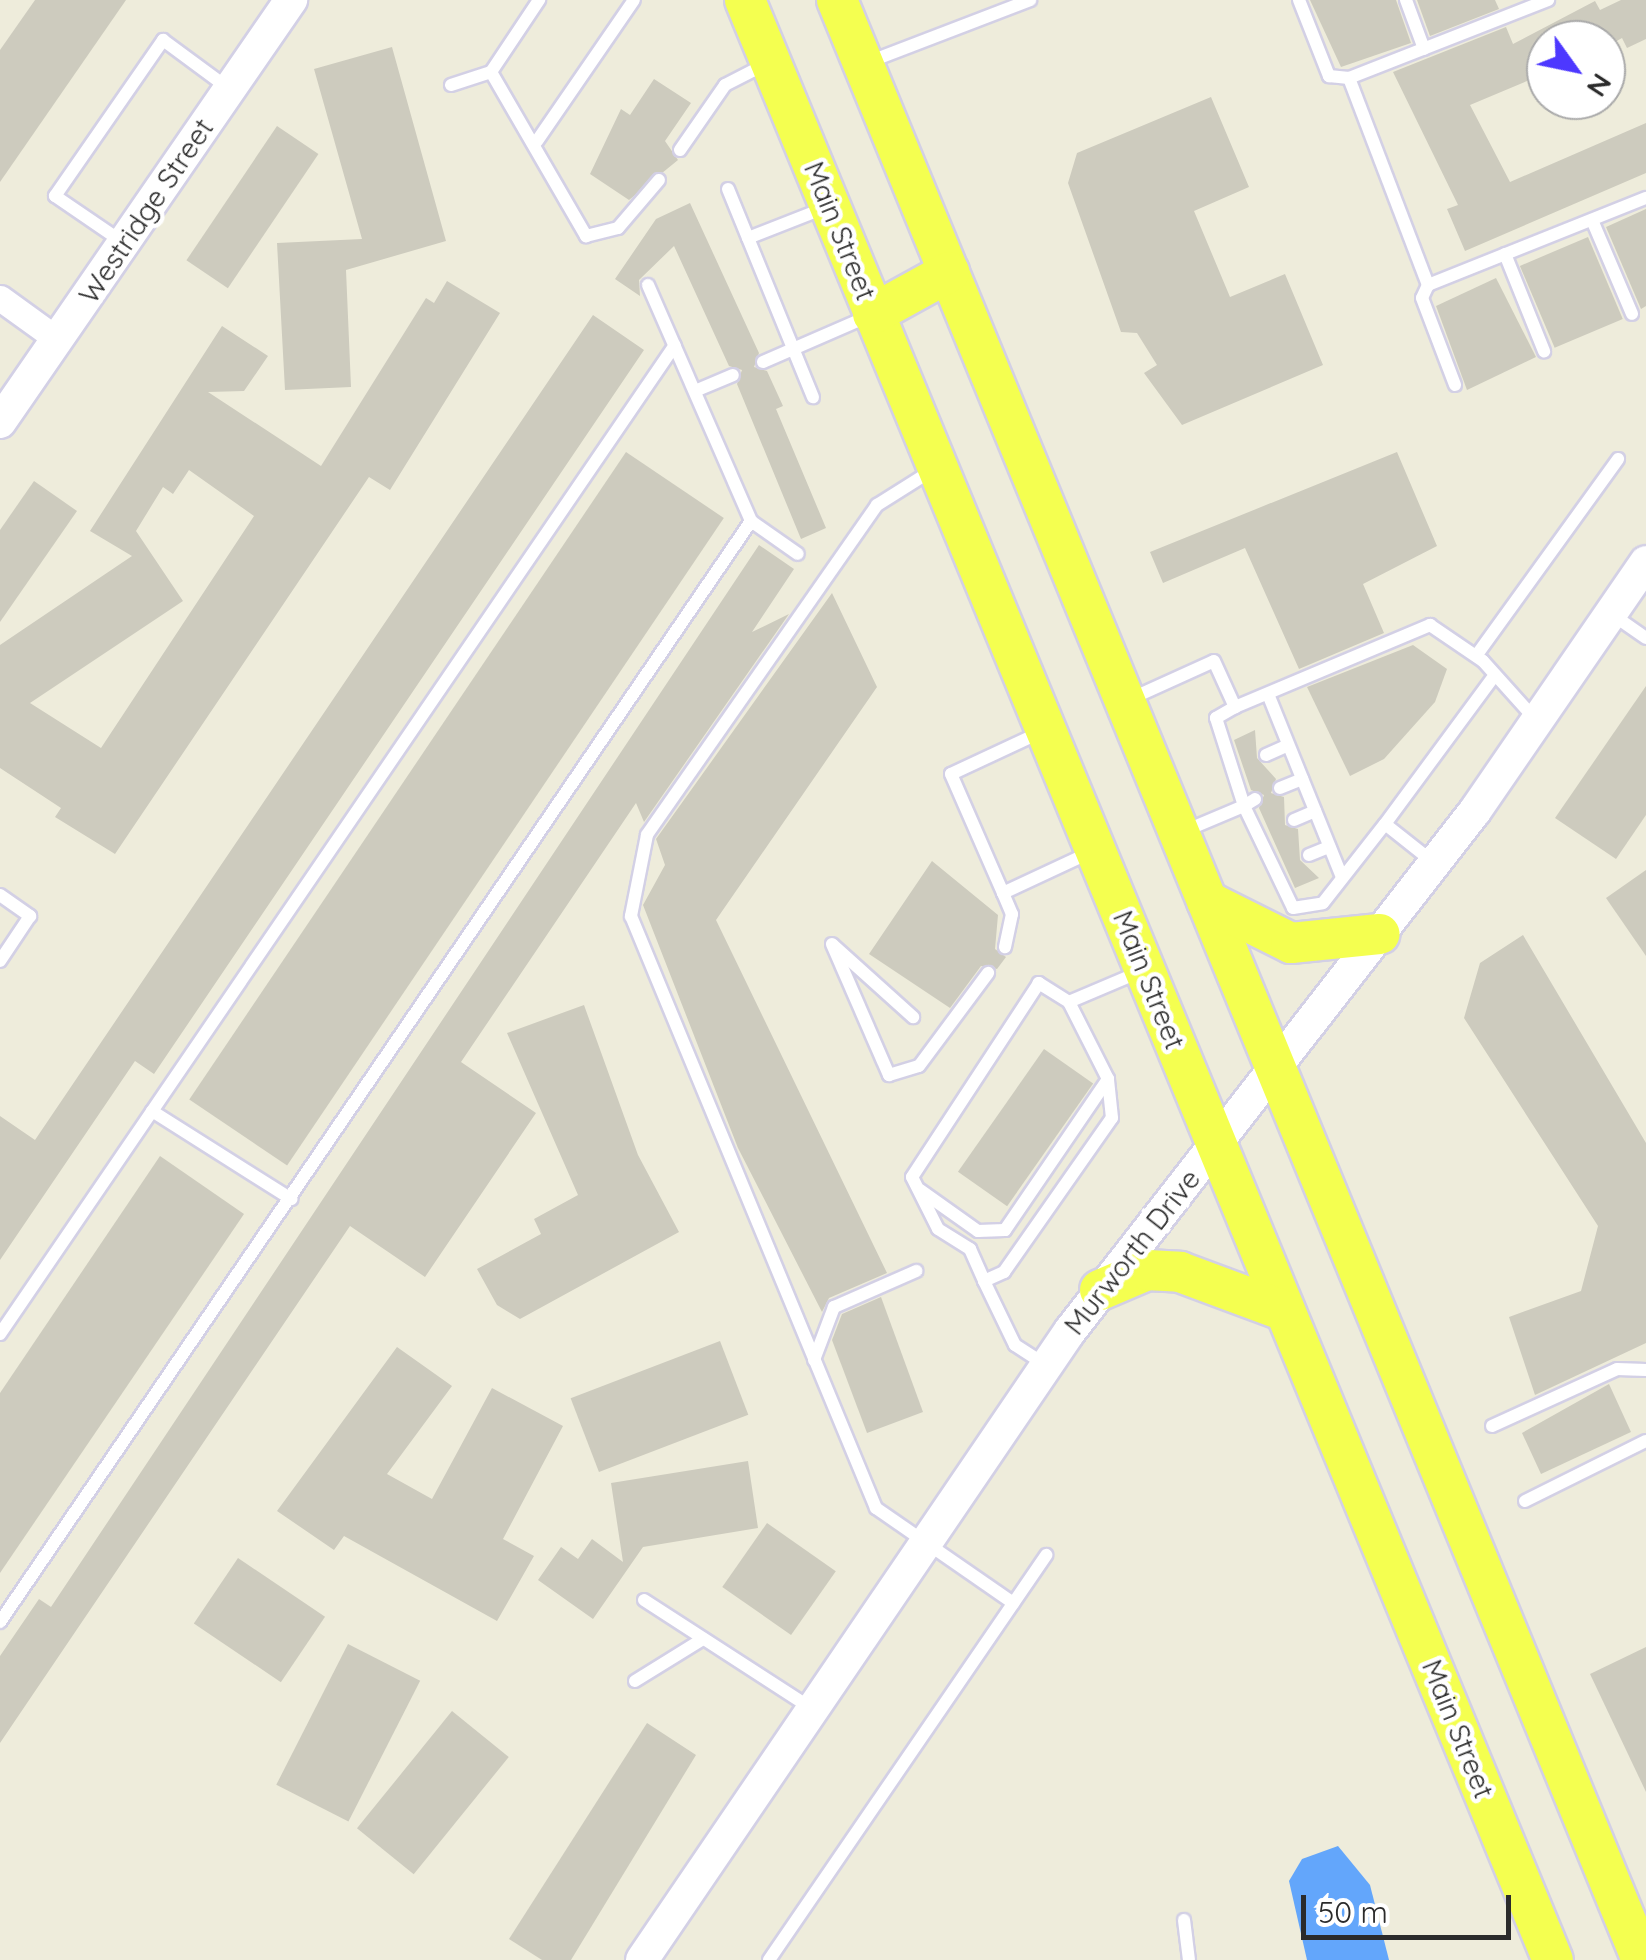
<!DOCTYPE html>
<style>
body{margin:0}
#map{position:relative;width:1646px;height:1960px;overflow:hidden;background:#eeecdb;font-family:Quicksand,sans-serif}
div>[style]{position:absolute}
.water>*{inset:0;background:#63a6fb}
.building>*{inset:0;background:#cdcbbe;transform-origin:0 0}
.roads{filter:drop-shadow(2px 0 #d3d0e5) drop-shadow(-2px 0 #d3d0e5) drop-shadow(0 2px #d3d0e5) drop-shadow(0 -2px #d3d0e5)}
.service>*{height:12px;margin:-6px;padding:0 6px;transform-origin:6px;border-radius:6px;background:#fff}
.minor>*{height:25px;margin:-12.5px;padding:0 12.5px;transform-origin:12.5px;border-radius:12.5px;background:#fff}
.tertiary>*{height:32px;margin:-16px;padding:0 16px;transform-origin:16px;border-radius:16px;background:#fff}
.primary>*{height:40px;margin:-20px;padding:0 20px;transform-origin:20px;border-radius:20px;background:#f4ff50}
span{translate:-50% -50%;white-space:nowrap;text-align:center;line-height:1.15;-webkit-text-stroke:9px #fff;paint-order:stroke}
.street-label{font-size:28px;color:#2b2b2b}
.north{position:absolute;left:1526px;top:20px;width:100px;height:100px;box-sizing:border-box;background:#fff;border:2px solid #aaa;border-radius:50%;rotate:123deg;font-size:28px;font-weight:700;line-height:40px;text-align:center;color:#2b2b2b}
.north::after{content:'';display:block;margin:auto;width:35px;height:45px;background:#4d38ff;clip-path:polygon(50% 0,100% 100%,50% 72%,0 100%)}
.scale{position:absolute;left:1301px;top:1895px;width:210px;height:45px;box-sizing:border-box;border:5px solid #2b2b2b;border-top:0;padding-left:12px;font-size:30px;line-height:35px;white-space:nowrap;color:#2b2b2b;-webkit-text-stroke:8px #fff;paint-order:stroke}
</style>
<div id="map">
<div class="water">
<div style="clip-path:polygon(1338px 1846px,1370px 1885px,1389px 1960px,1307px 1960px,1289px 1881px,1302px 1859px)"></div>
</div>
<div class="building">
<div style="clip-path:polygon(35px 0,126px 0,0 182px,0 50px)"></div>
<div style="clip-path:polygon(1310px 0,1396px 0,1411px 43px,1341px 67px)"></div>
<div style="clip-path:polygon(1417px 0,1495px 0,1499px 9px,1430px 36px)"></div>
<div style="clip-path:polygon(1621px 0,1646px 0,1646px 39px,1627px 48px,1622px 38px,1606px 47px,1606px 40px,1546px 40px,1546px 73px,1470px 105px,1510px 182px,1646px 123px,1646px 173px,1465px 251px,1447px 209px,1458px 205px,1393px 72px,1506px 27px,1513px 44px,1595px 1px,1600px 10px)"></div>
<div style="clip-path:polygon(392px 47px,446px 241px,346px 270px,351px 387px,285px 390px,277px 243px,362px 239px,314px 69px)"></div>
<div style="clip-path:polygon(654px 79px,691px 103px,665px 141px,678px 160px,629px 200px,590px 174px,621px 109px,630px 115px)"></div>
<div style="clip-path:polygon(1211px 97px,1249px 187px,1194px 211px,1230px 297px,1285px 274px,1323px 365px,1182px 425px,1144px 373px,1157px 365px,1137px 333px,1121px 332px,1068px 183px,1077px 153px)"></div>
<div style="left:277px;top:126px;width:50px;height:162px;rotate:34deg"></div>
<div style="clip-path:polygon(690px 203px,759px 353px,754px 367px,767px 371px,783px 406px,776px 409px,826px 528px,801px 539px,737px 384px,742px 370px,729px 366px,674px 246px,639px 280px,640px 296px,615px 279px,656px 219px)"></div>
<div style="clip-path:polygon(1646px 209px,1646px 306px,1641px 309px,1606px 227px)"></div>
<div style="left:1588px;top:237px;width:89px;height:74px;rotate:67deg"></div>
<div style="clip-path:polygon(1496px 278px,1536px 357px,1467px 390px,1436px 306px)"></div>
<div style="clip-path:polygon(evenodd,447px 281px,500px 313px,390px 490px,369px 477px,115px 854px,55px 817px,61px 808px,0 768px,0 645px,132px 556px,90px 531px,222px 326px,268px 356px,244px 391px,208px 392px,321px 466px,426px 298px,434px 303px,447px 281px,189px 470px,254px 516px,101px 748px,30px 703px,183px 601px,136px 531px,163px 487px,173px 494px,189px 470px)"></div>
<div style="clip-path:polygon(593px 315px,644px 350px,154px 1074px,135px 1061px,0 1260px,0 1116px,35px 1140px)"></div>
<div style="left:626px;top:452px;width:118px;height:781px;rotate:34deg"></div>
<div style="clip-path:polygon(1397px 452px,1437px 546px,1363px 584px,1384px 633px,1299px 669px,1245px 548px,1163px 583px,1150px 552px)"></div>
<div style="clip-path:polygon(34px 481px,77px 511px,0 622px,0 530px)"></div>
<div style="clip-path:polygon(759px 545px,794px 569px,752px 632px,789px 614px,644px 822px,636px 803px,461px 1062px,536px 1113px,425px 1277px,350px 1226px,0 1743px,0 1656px,39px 1599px,51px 1607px)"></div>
<div style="clip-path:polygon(832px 593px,877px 687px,716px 920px,887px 1273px,829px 1298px,822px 1312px,738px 1148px,643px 905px,665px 865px,656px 839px)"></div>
<div style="clip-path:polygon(1413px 645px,1447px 669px,1435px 702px,1384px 759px,1350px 776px,1307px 687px)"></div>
<div style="clip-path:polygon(1646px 686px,1646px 815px,1616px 859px,1555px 818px)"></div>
<div style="clip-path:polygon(1255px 730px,1257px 758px,1276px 779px,1271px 793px,1284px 797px,1285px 825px,1298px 829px,1300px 860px,1319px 878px,1295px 888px,1259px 808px,1264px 795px,1251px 790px,1234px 740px)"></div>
<div style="clip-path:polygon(932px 861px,998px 915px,995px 949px,1006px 957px,997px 969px,981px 966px,950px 1008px,869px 954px)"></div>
<div style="clip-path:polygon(1646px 870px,1646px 956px,1606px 898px)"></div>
<div style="clip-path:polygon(1523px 935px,1646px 1143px,1646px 1343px,1535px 1395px,1509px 1317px,1581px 1291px,1598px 1226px,1464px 1018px,1480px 963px)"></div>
<div style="clip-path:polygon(584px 1005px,638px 1155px,679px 1232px,520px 1319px,497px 1305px,477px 1269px,541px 1234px,534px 1219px,578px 1195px,507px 1033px)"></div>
<div style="left:1044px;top:1049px;width:60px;height:150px;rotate:35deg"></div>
<div style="clip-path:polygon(160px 1156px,244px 1214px,0 1573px,0 1393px)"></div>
<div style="clip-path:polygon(881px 1297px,923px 1412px,867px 1433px,832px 1340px,842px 1314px)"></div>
<div style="left:720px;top:1341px;width:79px;height:160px;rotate:69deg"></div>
<div style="clip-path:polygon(397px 1347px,452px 1386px,387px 1474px,432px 1499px,492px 1388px,563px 1426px,503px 1539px,534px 1556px,497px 1621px,344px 1536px,334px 1550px,277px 1511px)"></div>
<div style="clip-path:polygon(1609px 1384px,1631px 1432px,1541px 1474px,1522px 1433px)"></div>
<div style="clip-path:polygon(748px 1461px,758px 1528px,643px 1547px,593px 1619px,538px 1580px,561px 1547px,578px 1559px,592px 1539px,623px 1562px,611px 1483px)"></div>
<div style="left:767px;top:1523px;width:84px;height:78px;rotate:35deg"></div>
<div style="left:238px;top:1558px;width:105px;height:79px;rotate:34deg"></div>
<div style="left:348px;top:1644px;width:81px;height:158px;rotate:27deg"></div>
<div style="clip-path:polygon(1646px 1647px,1646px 1792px,1590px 1674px)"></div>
<div style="left:452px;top:1711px;width:73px;height:151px;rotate:39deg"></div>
<div style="clip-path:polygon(647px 1723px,696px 1755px,571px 1960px,542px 1960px,509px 1939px)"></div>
</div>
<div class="roads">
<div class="service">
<div style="left:1299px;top:0;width:82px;rotate:68.5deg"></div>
<div style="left:1329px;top:76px;width:20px;rotate:6deg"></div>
<div style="left:1349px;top:78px;width:214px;rotate:-21.4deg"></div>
<div style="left:1406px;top:0;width:52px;rotate:69.8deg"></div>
<div style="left:866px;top:63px;width:176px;rotate:-21deg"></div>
<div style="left:491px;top:72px;width:87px;rotate:-56.3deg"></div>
<div style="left:1349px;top:78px;width:222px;rotate:69.1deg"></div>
<div style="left:1428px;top:285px;width:235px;rotate:-21.8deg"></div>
<div style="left:451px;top:85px;width:42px;rotate:-18deg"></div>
<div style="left:491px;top:72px;width:190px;rotate:59.9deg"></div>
<div style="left:586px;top:236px;width:33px;rotate:-14deg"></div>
<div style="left:618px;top:228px;width:63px;rotate:-49.5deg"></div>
<div style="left:537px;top:141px;width:171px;rotate:-55.5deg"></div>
<div style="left:680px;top:150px;width:79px;rotate:-55.3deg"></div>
<div style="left:725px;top:85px;width:48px;rotate:-27.1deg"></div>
<div style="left:728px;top:189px;width:225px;rotate:67.8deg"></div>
<div style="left:1592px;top:220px;width:102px;rotate:66.9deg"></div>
<div style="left:748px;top:238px;width:85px;rotate:-21.4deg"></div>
<div style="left:121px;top:241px;width:80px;rotate:-145.7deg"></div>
<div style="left:55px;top:196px;width:190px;rotate:-55.3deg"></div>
<div style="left:163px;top:40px;width:81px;rotate:36.4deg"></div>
<div style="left:1505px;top:254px;width:105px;rotate:68.1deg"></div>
<div style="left:648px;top:285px;width:257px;rotate:66.4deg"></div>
<div style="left:751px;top:521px;width:57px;rotate:35.1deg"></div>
<div style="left:1428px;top:285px;width:14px;rotate:115deg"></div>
<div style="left:1422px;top:298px;width:93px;rotate:69.2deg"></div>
<div style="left:763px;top:362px;width:118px;rotate:-23.5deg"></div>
<div style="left:695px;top:391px;width:41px;rotate:-22.8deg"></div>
<div style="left:931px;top:471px;width:64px;rotate:147.8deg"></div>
<div style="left:877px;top:505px;width:402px;rotate:124.9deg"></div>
<div style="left:647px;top:835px;width:83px;rotate:101.2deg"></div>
<div style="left:631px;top:916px;width:641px;rotate:67.52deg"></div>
<div style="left:876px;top:1508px;width:167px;rotate:34.7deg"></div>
<div style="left:1613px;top:615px;width:40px;rotate:34.9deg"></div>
<div style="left:1476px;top:656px;width:243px;rotate:-54.2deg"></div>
<div style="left:1268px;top:694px;width:197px;rotate:68deg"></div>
<div style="left:1128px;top:700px;width:94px;rotate:-24.4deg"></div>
<div style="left:1214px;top:661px;width:51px;rotate:65.5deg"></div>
<div style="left:1235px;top:707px;width:212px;rotate:-22.8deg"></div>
<div style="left:1430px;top:625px;width:64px;rotate:34.2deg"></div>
<div style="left:1483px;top:661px;width:78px;rotate:48.1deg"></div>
<div style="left:1235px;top:707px;width:22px;rotate:150deg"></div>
<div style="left:1216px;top:718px;width:92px;rotate:72.3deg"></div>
<div style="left:1244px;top:806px;width:13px;rotate:-32deg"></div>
<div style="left:1039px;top:733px;width:97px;rotate:155deg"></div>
<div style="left:951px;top:774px;width:130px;rotate:66.4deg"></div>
<div style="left:1003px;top:893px;width:97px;rotate:-25deg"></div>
<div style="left:1266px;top:755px;width:24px;rotate:-24deg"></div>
<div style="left:1280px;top:788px;width:24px;rotate:-22deg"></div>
<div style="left:1294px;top:820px;width:23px;rotate:-23deg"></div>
<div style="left:1182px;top:832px;width:67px;rotate:-22.8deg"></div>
<div style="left:1244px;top:806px;width:113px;rotate:64.3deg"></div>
<div style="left:1293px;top:908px;width:30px;rotate:-9deg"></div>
<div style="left:1323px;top:903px;width:100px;rotate:-51.9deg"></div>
<div style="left:1309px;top:855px;width:22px;rotate:-22deg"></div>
<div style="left:1433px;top:862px;width:61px;rotate:-141.6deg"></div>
<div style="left:1385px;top:824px;width:180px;rotate:-53.6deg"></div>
<div style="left:1003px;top:893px;width:23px;rotate:67deg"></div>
<div style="left:1012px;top:914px;width:34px;rotate:102deg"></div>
<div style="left:0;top:895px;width:37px;rotate:35deg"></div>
<div style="left:30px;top:916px;width:54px;rotate:123.7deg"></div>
<div style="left:832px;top:944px;width:143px;rotate:66.5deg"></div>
<div style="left:889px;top:1075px;width:31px;rotate:-17deg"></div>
<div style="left:919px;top:1066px;width:116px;rotate:-53.4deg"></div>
<div style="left:833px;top:945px;width:108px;rotate:42deg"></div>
<div style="left:1069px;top:1002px;width:79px;rotate:-23deg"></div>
<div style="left:152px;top:1111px;width:165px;rotate:32.3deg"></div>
<div style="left:920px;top:1190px;width:71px;rotate:35.3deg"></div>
<div style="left:978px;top:1231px;width:27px;rotate:-2deg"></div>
<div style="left:1005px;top:1230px;width:183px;rotate:-55.7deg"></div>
<div style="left:984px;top:1281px;width:22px;rotate:-24deg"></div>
<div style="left:1004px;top:1272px;width:188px;rotate:-55deg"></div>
<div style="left:1112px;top:1118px;width:39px;rotate:-96deg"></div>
<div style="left:1108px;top:1079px;width:86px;rotate:-116.9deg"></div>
<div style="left:1069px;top:1002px;width:36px;rotate:-148deg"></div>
<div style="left:1039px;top:983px;width:232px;rotate:123.2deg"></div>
<div style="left:912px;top:1177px;width:58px;rotate:63.4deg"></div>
<div style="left:938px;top:1229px;width:38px;rotate:32deg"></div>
<div style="left:970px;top:1249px;width:35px;rotate:66deg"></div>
<div style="left:984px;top:1281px;width:71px;rotate:64.2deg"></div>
<div style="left:1015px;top:1345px;width:37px;rotate:33deg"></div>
<div style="left:0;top:1334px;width:1197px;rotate:-55.69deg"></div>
<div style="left:814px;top:1360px;width:57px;rotate:-69.3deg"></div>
<div style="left:834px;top:1307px;width:90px;rotate:-23.7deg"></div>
<div style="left:1492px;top:1426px;width:137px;rotate:-24.5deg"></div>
<div style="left:1617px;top:1369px;width:29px;rotate:2deg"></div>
<div style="left:1525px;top:1501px;width:135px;rotate:-26.4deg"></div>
<div style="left:644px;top:1600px;width:199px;rotate:32.9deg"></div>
<div style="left:0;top:1622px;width:1333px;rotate:-55.7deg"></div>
<div style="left:635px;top:1681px;width:80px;rotate:-31.7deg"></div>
<div style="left:1184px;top:1920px;width:40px;rotate:82.9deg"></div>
<div style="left:769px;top:1960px;width:491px;rotate:-55.6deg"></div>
</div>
<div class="minor">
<div style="left:0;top:298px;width:72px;rotate:35.9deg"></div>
</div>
<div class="tertiary">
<div style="left:0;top:422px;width:513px;rotate:-55.41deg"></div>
<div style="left:642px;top:1960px;width:761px;rotate:-55.77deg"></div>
<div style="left:1070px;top:1331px;width:659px;rotate:-52.09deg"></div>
<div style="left:1475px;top:811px;width:302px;rotate:-55.5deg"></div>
</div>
<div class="primary">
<div style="left:745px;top:0;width:2120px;rotate:67.6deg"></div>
<div style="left:837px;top:0;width:2119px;rotate:67.67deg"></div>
<div style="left:873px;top:314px;width:87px;rotate:-28.9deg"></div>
<div style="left:1207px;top:901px;width:94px;rotate:26.6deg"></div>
<div style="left:1291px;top:943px;width:89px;rotate:-5.8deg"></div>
<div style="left:1100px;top:1290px;width:51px;rotate:-23.1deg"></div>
<div style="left:1147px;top:1270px;width:33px;rotate:3deg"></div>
<div style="left:1180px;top:1272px;width:112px;rotate:20.4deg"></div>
</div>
</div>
<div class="street-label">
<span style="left:146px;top:211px;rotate:-56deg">Westridge Street</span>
<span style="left:840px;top:231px;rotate:68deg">Main Street</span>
<span style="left:1149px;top:980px;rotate:68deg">Main Street</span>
<span style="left:1132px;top:1252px;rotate:-52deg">Murworth Drive</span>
<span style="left:1458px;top:1729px;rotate:68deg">Main Street</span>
</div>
<div class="north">N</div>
<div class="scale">50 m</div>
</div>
